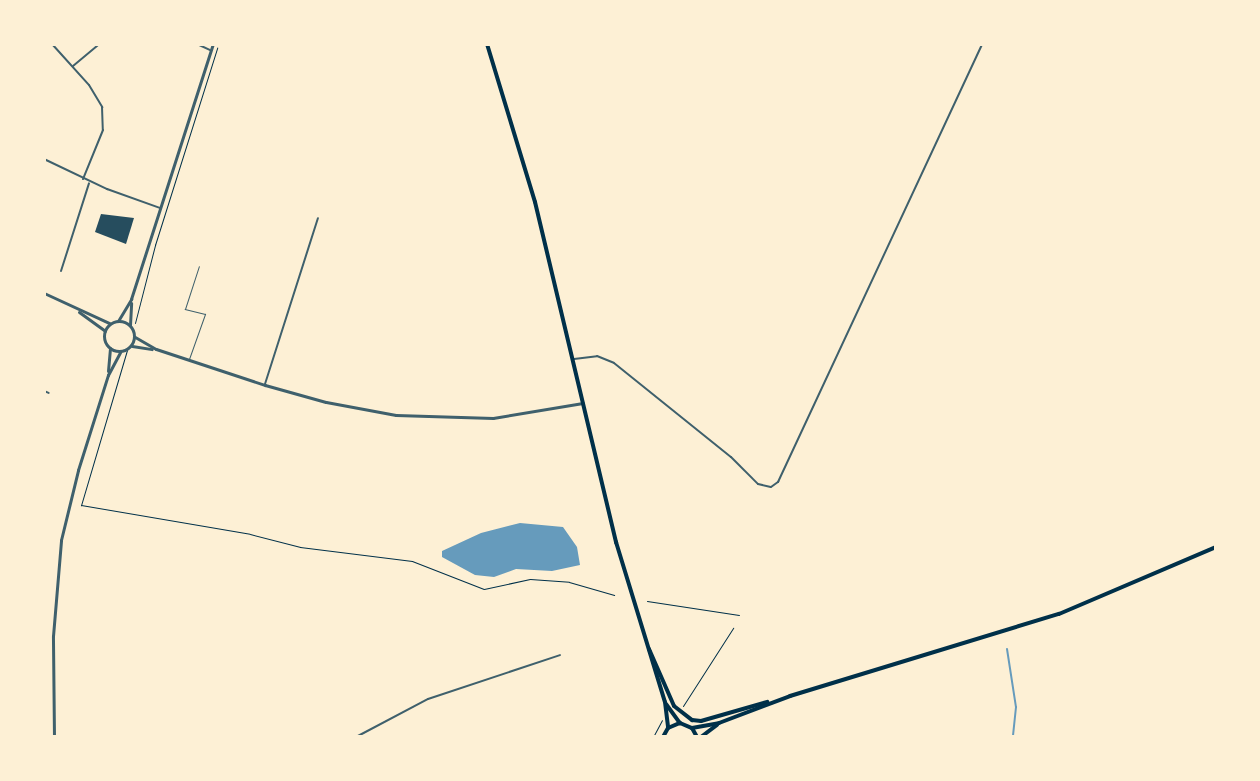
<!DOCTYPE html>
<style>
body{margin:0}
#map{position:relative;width:1260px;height:781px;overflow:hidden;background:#fdf0d5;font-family:"Titillium Web",sans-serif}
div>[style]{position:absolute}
.water>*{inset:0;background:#669bbc}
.stream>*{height:2px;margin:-1px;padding:0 1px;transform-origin:1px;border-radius:1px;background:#669bbc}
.building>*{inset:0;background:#264d5e}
.path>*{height:1px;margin:-0.5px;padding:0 0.5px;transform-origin:0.5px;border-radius:0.5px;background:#003049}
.service>*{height:1px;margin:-0.5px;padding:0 0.5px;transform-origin:0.5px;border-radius:0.5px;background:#3f606c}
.minor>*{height:2px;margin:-1px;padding:0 1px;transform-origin:1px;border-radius:1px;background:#3f606c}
.tertiary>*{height:3px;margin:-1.5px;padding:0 1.5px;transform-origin:1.5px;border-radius:1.5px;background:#3f606c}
.tertiary>.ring{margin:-1.5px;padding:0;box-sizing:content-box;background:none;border:3px solid #3f606c;border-radius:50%}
.primary>*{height:4px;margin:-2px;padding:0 2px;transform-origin:2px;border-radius:2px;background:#003049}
span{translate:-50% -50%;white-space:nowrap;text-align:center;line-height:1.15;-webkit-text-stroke:6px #fdf0d5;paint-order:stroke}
.frame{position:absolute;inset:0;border:46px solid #fdf0d5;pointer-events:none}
</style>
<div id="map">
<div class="water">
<div style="clip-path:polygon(520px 523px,563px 527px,577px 547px,580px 565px,552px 571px,516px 569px,494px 577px,475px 575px,442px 557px,442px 551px,481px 533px)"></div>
</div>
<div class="stream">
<div style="left:1007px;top:649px;width:59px;rotate:81.2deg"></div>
<div style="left:1016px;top:707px;width:30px;rotate:96deg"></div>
</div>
<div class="building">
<div style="clip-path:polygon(101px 214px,134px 218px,126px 244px,95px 232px)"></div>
</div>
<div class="path">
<div style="left:135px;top:323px;width:81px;rotate:-75.6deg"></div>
<div style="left:155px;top:245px;width:207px;rotate:-72.5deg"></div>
<div style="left:127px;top:350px;width:162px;rotate:106.5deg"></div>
<div style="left:81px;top:505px;width:171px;rotate:9.7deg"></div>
<div style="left:250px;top:534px;width:52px;rotate:14.6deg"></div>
<div style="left:300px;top:547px;width:113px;rotate:7.1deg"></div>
<div style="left:412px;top:561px;width:77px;rotate:21.3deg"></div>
<div style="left:484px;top:589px;width:47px;rotate:-12.3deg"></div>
<div style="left:530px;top:579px;width:39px;rotate:4deg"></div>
<div style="left:569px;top:582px;width:47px;rotate:16.1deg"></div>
<div style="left:647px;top:601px;width:93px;rotate:8.7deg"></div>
<div style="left:683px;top:706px;width:93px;rotate:-57.3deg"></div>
<div style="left:653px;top:737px;width:19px;rotate:-62deg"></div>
</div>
<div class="service">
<div style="left:189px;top:359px;width:48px;rotate:-70.4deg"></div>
<div style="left:205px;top:314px;width:21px;rotate:-166deg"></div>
<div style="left:185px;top:309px;width:45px;rotate:-72deg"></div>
</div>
<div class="minor">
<div style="left:52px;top:44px;width:55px;rotate:47.9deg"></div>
<div style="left:89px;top:85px;width:26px;rotate:59deg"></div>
<div style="left:102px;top:107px;width:23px;rotate:88deg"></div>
<div style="left:103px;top:130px;width:53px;rotate:112.2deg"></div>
<div style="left:197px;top:44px;width:14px;rotate:25deg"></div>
<div style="left:73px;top:66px;width:34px;rotate:-40deg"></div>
<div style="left:44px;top:159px;width:70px;rotate:25.5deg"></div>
<div style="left:107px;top:189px;width:56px;rotate:19.7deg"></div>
<div style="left:61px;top:271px;width:92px;rotate:-72.3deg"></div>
<div style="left:574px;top:359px;width:23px;rotate:-7deg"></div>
<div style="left:597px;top:356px;width:18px;rotate:22deg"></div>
<div style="left:614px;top:363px;width:150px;rotate:38.8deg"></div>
<div style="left:731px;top:457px;width:38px;rotate:45deg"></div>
<div style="left:758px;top:484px;width:13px;rotate:13deg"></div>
<div style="left:771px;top:487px;width:9px;rotate:-36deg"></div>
<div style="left:778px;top:482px;width:483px;rotate:-65deg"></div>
<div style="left:265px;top:384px;width:174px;rotate:-72.3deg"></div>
<div style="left:44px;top:391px;width:5px;rotate:22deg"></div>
<div style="left:356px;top:737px;width:81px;rotate:-27.8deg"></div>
<div style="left:428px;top:699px;width:139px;rotate:-18.4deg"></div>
</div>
<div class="tertiary">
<div style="left:44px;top:293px;width:72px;rotate:24.8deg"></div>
<div style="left:79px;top:312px;width:32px;rotate:36deg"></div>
<div style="left:118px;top:321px;width:26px;rotate:-59deg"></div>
<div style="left:131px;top:299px;width:268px;rotate:-72.2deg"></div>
<div class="ring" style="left:104px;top:321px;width:27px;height:27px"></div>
<div style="left:130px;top:325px;width:22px;rotate:-87deg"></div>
<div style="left:135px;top:337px;width:24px;rotate:30deg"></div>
<div style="left:156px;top:349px;width:115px;rotate:18.3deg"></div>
<div style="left:265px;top:385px;width:63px;rotate:15.6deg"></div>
<div style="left:326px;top:402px;width:71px;rotate:10.5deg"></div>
<div style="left:396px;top:415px;width:97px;rotate:1.8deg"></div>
<div style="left:493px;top:418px;width:91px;rotate:-9.5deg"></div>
<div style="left:132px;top:346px;width:20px;rotate:9deg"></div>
<div style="left:108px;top:371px;width:23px;rotate:-85deg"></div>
<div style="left:54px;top:737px;width:101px;rotate:-90.6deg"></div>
<div style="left:53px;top:636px;width:96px;rotate:-85.2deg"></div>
<div style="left:61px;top:540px;width:72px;rotate:-76.3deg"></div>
<div style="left:78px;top:470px;width:100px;rotate:-72.5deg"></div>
<div style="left:108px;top:375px;width:26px;rotate:-62deg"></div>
</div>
<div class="primary">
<div style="left:487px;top:44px;width:165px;rotate:73.1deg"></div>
<div style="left:535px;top:202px;width:350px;rotate:76.6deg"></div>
<div style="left:616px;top:542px;width:167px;rotate:73deg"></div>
<div style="left:665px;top:702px;width:26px;rotate:83deg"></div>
<div style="left:649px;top:649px;width:62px;rotate:66.3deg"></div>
<div style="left:674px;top:706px;width:23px;rotate:38deg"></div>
<div style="left:692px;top:720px;width:9px;rotate:6deg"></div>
<div style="left:701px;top:721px;width:69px;rotate:-16.1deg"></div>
<div style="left:666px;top:704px;width:24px;rotate:54deg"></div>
<div style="left:692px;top:728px;width:27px;rotate:-10deg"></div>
<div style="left:719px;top:723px;width:76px;rotate:-20.8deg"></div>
<div style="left:790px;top:696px;width:281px;rotate:-17deg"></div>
<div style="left:1059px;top:614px;width:171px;rotate:-23.1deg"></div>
<div style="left:663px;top:737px;width:10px;rotate:-61deg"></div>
<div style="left:668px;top:728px;width:13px;rotate:-23deg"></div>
<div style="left:680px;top:723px;width:13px;rotate:23deg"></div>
<div style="left:692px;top:728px;width:10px;rotate:61deg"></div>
<div style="left:701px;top:737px;width:20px;rotate:-37deg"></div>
</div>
<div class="frame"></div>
</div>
